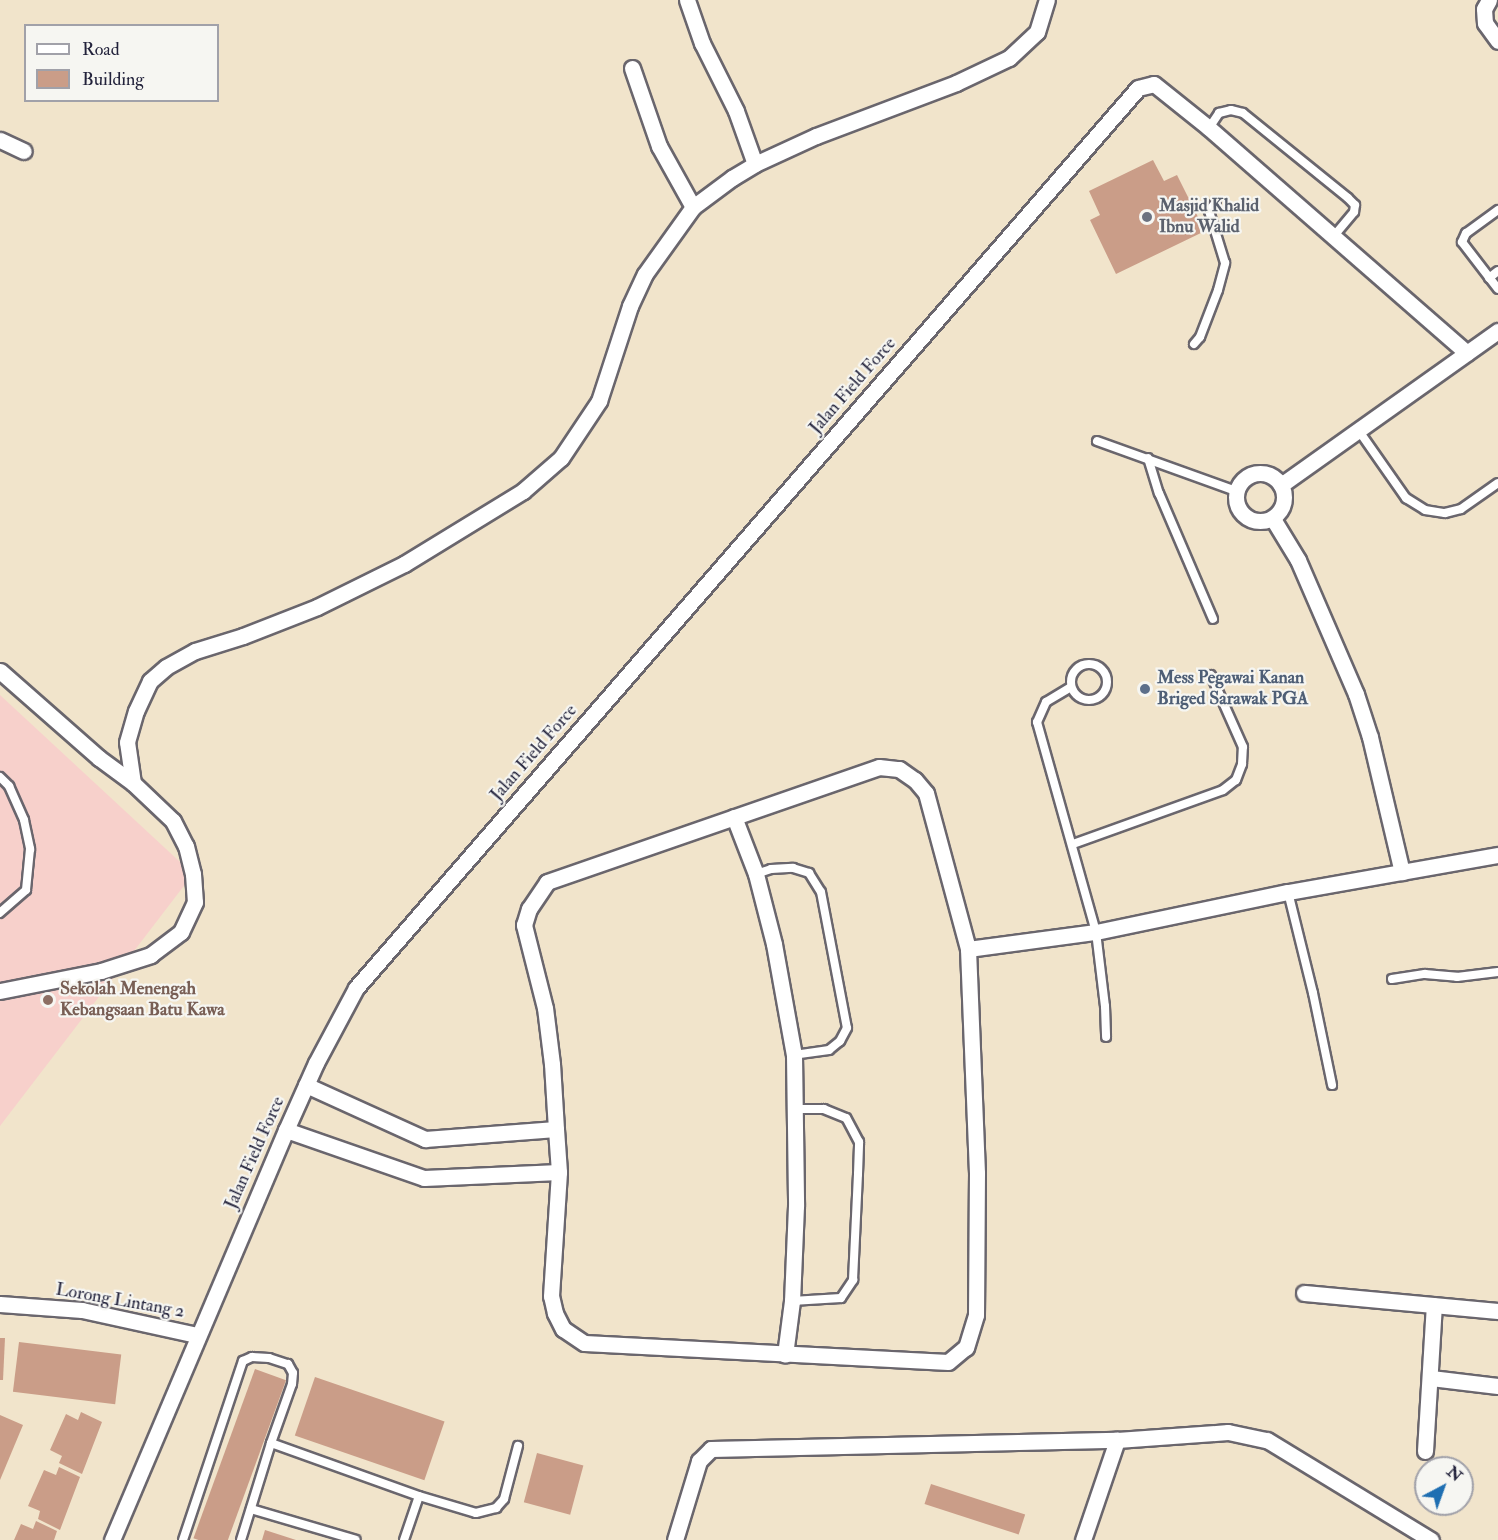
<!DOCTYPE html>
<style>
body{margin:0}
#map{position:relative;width:1498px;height:1540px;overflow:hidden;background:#f1e4cb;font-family:"IM FELL Double Pica",serif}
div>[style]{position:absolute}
.built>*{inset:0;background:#f7d0cb}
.building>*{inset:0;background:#ca9d88;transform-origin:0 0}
.roads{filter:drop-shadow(2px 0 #6a666d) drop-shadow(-2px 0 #6a666d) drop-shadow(0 2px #6a666d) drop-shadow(0 -2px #6a666d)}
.lane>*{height:8px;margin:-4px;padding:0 4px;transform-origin:4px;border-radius:4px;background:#fff}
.lane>.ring{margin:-4px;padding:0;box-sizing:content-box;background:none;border:8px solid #fff;border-radius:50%}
.street>*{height:15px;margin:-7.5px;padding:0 7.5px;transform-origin:7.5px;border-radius:7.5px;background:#fff}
.street>.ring{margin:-7.5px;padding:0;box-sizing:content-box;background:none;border:15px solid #fff;border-radius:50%}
.dots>*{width:16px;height:16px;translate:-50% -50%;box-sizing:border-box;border:3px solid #f6f6f2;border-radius:50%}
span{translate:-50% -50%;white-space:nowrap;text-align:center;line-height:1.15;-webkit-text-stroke:4.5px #f6f6f2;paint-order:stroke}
.worship-label{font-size:18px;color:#5b616d;font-weight:700}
.left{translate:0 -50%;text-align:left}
.street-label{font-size:18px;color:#22223b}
.service-label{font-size:18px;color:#4e5e75;font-weight:700}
.education-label{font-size:18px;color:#785e54;font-weight:700}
.legend{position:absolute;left:24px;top:24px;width:195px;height:78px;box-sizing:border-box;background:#f6f6f2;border:2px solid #a1a1a9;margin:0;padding:8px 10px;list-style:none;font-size:18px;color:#22223b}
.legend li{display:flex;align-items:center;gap:12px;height:30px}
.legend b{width:30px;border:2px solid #a1a1a9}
.north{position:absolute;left:1414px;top:1456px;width:60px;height:60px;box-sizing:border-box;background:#f6f6f2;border:2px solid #a1a1a9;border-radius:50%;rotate:41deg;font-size:16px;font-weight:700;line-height:24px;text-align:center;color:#22223b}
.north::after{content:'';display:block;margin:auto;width:21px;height:27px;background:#1f6fb2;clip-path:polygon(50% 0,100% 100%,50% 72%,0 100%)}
</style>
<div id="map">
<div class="built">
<div style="clip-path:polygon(0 695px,193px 874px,0 1126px)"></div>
</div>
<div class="building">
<div style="clip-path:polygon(1153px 160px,1164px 181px,1177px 175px,1205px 231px,1116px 274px,1090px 220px,1100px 215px,1089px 191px)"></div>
<div style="clip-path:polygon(0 1338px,5px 1338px,3px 1380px,0 1380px)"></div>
<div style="left:19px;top:1342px;width:103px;height:50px;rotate:7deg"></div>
<div style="left:255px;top:1369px;width:33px;height:180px;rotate:20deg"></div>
<div style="left:315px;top:1377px;width:137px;height:62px;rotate:19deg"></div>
<div style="clip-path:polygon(81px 1412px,102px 1422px,82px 1474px,59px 1463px,62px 1456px,50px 1450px,66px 1414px,78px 1420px)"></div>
<div style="clip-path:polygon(0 1415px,23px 1425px,0 1480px)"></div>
<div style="left:537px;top:1453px;width:48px;height:51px;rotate:15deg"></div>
<div style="clip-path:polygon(59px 1467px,80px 1477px,60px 1530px,38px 1519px,40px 1511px,28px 1506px,44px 1470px,56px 1475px)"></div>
<div style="left:931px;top:1484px;width:99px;height:21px;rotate:18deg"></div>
<div style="clip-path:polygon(36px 1521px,57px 1531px,54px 1540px,14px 1540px,21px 1524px,33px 1529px)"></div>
<div style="clip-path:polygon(265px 1530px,296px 1540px,262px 1540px)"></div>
</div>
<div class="roads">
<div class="lane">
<div style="left:1209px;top:128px;width:18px;rotate:-56deg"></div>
<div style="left:1219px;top:113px;width:12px;rotate:-14deg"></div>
<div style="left:1231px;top:110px;width:12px;rotate:14deg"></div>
<div style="left:1243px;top:113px;width:135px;rotate:39deg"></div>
<div style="left:1348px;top:198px;width:10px;rotate:45deg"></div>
<div style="left:1355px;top:205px;width:7px;rotate:98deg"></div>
<div style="left:1354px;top:212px;width:31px;rotate:130deg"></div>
<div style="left:1498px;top:210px;width:39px;rotate:144deg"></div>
<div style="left:1466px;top:233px;width:10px;rotate:114deg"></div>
<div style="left:1462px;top:242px;width:59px;rotate:52.5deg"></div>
<div style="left:1489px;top:278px;width:11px;rotate:-38deg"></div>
<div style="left:1194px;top:344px;width:9px;rotate:-49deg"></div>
<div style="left:1200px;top:337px;width:50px;rotate:-69deg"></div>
<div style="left:1218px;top:290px;width:28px;rotate:-75deg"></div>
<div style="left:1225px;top:263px;width:54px;rotate:-107.1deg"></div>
<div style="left:1209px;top:211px;width:11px;rotate:-52deg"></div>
<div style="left:1359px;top:431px;width:82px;rotate:55deg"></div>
<div style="left:1406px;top:498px;width:22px;rotate:32deg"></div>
<div style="left:1425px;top:510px;width:20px;rotate:9deg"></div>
<div style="left:1445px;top:513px;width:16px;rotate:-14deg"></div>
<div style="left:1461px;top:509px;width:45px;rotate:-35.1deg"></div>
<div style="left:1097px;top:441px;width:148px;rotate:19.8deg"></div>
<div style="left:1148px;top:458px;width:37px;rotate:73deg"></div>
<div style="left:1159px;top:493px;width:137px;rotate:66.8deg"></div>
<div class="ring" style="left:1071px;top:664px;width:28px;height:28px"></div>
<div style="left:1071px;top:687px;width:29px;rotate:149deg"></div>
<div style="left:1046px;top:702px;width:22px;rotate:114deg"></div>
<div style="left:1037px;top:722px;width:218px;rotate:74.3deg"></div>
<div style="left:1096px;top:932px;width:75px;rotate:83.1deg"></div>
<div style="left:1105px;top:1006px;width:31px;rotate:88deg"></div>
<div style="left:0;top:777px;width:13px;rotate:45deg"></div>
<div style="left:9px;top:786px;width:37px;rotate:66deg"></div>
<div style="left:24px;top:820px;width:30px;rotate:78deg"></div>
<div style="left:30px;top:849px;width:41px;rotate:95.6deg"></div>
<div style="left:26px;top:890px;width:35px;rotate:139deg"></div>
<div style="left:1073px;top:844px;width:159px;rotate:-19.8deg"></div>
<div style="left:1223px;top:790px;width:16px;rotate:-38deg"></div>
<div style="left:1236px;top:780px;width:17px;rotate:-69deg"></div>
<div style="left:1242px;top:764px;width:17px;rotate:-87deg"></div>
<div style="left:1243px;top:747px;width:79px;rotate:-114deg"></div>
<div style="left:756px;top:874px;width:16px;rotate:-18deg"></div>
<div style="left:771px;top:869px;width:22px;rotate:-3deg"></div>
<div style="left:793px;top:868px;width:17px;rotate:17deg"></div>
<div style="left:809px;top:873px;width:22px;rotate:58deg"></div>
<div style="left:821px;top:892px;width:138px;rotate:79.2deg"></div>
<div style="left:847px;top:1028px;width:15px;rotate:118deg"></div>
<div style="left:840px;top:1041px;width:14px;rotate:141deg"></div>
<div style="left:829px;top:1050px;width:35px;rotate:172deg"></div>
<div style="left:1288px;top:892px;width:104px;rotate:76.1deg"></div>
<div style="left:1313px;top:993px;width:94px;rotate:78.3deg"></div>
<div style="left:1392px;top:979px;width:33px;rotate:-9deg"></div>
<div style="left:1425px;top:974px;width:32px;rotate:5deg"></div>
<div style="left:1457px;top:977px;width:41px;rotate:-7deg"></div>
<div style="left:792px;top:1301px;width:49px;rotate:-3.5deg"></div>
<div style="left:841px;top:1298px;width:22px;rotate:-56deg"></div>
<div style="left:853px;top:1280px;width:106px;rotate:-87.3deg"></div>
<div style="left:858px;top:1174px;width:32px;rotate:-88deg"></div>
<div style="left:859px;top:1142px;width:27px;rotate:-118deg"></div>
<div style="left:846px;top:1118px;width:24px;rotate:-158deg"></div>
<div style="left:824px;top:1109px;width:28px;rotate:180deg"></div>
<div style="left:251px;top:1509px;width:109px;rotate:16.4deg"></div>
<div style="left:183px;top:1540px;width:189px;rotate:-71.5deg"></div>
<div style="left:243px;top:1361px;width:10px;rotate:-24deg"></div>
<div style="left:252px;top:1357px;width:17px;rotate:3deg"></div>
<div style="left:269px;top:1358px;width:20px;rotate:18deg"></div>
<div style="left:288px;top:1364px;width:10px;rotate:61deg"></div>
<div style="left:293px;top:1373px;width:11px;rotate:95deg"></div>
<div style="left:292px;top:1384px;width:63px;rotate:109.6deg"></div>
<div style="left:271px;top:1443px;width:157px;rotate:19.7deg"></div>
<div style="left:419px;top:1496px;width:59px;rotate:16.6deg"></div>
<div style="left:476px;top:1513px;width:21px;rotate:-14deg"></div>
<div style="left:496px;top:1508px;width:12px;rotate:-48deg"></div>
<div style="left:504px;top:1499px;width:55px;rotate:-75.2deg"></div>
<div style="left:241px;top:1540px;width:102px;rotate:-72.8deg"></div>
<div style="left:404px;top:1540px;width:46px;rotate:-71.2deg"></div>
</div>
<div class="street">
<div style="left:687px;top:0;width:46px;rotate:70.8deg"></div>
<div style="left:702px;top:43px;width:76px;rotate:63.4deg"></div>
<div style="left:736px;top:111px;width:56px;rotate:70.3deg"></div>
<div style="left:1489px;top:0;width:10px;rotate:119deg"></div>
<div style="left:1484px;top:9px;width:14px;rotate:86deg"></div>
<div style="left:1485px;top:23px;width:22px;rotate:54deg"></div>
<div style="left:632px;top:68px;width:83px;rotate:70.9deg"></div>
<div style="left:659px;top:146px;width:70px;rotate:60.9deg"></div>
<div style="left:0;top:140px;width:26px;rotate:25deg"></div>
<div class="ring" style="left:1236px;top:473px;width:33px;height:33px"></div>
<div style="left:1281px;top:485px;width:266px;rotate:-35.4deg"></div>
<div style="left:1273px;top:519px;width:48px;rotate:58.6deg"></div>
<div style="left:1298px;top:560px;width:146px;rotate:66.6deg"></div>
<div style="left:1356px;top:694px;width:45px;rotate:72deg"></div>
<div style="left:1370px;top:737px;width:139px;rotate:76.7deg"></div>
<div style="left:0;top:671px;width:132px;rotate:41.3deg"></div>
<div style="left:99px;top:758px;width:42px;rotate:36.3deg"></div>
<div style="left:133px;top:783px;width:55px;rotate:43.5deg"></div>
<div style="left:173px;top:821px;width:28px;rotate:63deg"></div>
<div style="left:186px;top:846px;width:29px;rotate:76deg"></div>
<div style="left:193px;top:874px;width:28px;rotate:86deg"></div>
<div style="left:195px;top:902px;width:33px;rotate:115deg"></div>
<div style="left:181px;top:932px;width:38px;rotate:143deg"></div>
<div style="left:151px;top:955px;width:52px;rotate:162.3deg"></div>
<div style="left:101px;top:971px;width:103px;rotate:168.8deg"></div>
<div style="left:879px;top:767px;width:20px;rotate:6deg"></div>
<div style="left:899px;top:769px;width:19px;rotate:35deg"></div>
<div style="left:915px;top:780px;width:17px;rotate:50deg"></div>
<div style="left:926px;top:793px;width:162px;rotate:74.9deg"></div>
<div style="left:968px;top:949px;width:224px;rotate:87.7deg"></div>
<div style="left:977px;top:1173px;width:142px;rotate:90.4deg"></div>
<div style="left:976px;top:1315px;width:34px;rotate:107deg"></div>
<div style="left:966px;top:1347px;width:23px;rotate:140deg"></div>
<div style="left:948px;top:1362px;width:364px;rotate:-177deg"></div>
<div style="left:584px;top:1343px;width:25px;rotate:-146deg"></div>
<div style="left:563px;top:1329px;width:18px;rotate:-117deg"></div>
<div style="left:555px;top:1313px;width:17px;rotate:-103deg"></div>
<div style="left:551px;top:1296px;width:124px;rotate:-86.3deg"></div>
<div style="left:559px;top:1172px;width:43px;rotate:-94deg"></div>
<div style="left:556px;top:1129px;width:65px;rotate:-93.5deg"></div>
<div style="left:552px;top:1064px;width:56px;rotate:-97.1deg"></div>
<div style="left:545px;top:1008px;width:86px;rotate:-104.2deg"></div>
<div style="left:524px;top:925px;width:17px;rotate:-73deg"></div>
<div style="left:529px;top:909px;width:32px;rotate:-56deg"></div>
<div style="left:547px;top:882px;width:351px;rotate:-19.1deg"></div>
<div style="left:133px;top:783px;width:41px;rotate:-98.3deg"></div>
<div style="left:127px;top:742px;width:32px;rotate:-74deg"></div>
<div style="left:136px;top:711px;width:33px;rotate:-65deg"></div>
<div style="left:150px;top:681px;width:21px;rotate:-41deg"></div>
<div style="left:166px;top:667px;width:33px;rotate:-29deg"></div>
<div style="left:195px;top:651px;width:50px;rotate:-17.4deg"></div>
<div style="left:243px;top:636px;width:79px;rotate:-21.4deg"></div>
<div style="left:317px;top:607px;width:97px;rotate:-26.3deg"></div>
<div style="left:404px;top:564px;width:140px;rotate:-31.5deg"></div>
<div style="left:523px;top:491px;width:50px;rotate:-41deg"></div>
<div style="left:561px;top:458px;width:69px;rotate:-56.3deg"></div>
<div style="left:599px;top:401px;width:100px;rotate:-71.9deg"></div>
<div style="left:630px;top:306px;width:35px;rotate:-65deg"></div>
<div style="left:645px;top:274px;width:82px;rotate:-54.4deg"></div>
<div style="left:693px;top:207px;width:49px;rotate:-36.6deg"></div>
<div style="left:732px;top:178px;width:27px;rotate:-31deg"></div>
<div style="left:755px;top:164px;width:67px;rotate:-24.7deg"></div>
<div style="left:816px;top:136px;width:150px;rotate:-20.7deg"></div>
<div style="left:956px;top:83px;width:59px;rotate:-25.3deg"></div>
<div style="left:1009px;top:58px;width:38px;rotate:-43deg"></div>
<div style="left:1037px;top:32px;width:34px;rotate:-73deg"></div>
<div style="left:734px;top:817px;width:61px;rotate:68.9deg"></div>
<div style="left:756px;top:874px;width:72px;rotate:75.6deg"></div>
<div style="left:774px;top:944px;width:113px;rotate:79.8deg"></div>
<div style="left:794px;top:1055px;width:151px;rotate:89.2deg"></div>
<div style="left:796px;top:1206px;width:95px;rotate:92.4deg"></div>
<div style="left:792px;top:1301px;width:54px;rotate:97.4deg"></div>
<div style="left:968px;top:949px;width:129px;rotate:-7.6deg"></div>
<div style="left:1096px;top:932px;width:196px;rotate:-11.8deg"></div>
<div style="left:1288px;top:892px;width:213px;rotate:-10deg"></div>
<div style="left:306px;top:1085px;width:131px;rotate:24.4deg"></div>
<div style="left:425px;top:1139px;width:131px;rotate:-4.4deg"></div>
<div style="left:286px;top:1130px;width:146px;rotate:19.2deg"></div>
<div style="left:424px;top:1178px;width:135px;rotate:-2.5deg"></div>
<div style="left:1304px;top:1293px;width:195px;rotate:5.3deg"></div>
<div style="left:0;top:1304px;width:82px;rotate:4.2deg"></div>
<div style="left:82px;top:1310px;width:118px;rotate:12.3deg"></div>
<div style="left:1431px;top:1378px;width:67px;rotate:6.8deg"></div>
<div style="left:1425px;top:1451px;width:146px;rotate:-86.5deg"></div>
<div style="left:112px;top:1540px;width:445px;rotate:-67deg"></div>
<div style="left:286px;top:1130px;width:73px;rotate:-65.9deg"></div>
<div style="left:316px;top:1063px;width:85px;rotate:-61.9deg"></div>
<div style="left:356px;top:988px;width:1192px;rotate:-49.01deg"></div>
<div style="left:1138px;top:88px;width:16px;rotate:-14deg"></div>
<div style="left:1154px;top:84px;width:70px;rotate:38.7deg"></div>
<div style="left:1209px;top:128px;width:342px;rotate:41.1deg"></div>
<div style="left:675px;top:1540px;width:83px;rotate:-73.1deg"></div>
<div style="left:699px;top:1461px;width:17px;rotate:-45deg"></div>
<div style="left:711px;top:1449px;width:406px;rotate:-1.3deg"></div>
<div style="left:1117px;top:1440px;width:111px;rotate:-4.1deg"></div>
<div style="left:1228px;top:1432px;width:40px;rotate:12deg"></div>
<div style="left:1267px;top:1440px;width:192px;rotate:31.4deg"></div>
<div style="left:1083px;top:1540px;width:106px;rotate:-71.2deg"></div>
</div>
</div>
<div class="dots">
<div style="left:1147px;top:217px;background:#6b7280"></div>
<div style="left:1145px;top:689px;background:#5c6f8a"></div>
<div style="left:48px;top:1000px;background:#8d6e63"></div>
</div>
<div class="worship-label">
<span class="left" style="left:1159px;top:217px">Masjid Khalid<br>Ibnu Walid</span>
</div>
<div class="street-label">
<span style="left:853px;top:386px;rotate:-49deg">Jalan Field Force</span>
<span style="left:534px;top:753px;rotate:-49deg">Jalan Field Force</span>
<span style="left:255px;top:1153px;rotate:-66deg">Jalan Field Force</span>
<span style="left:120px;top:1301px;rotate:10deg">Lorong Lintang 2</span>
</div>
<div class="service-label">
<span class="left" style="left:1157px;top:689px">Mess Pegawai Kanan<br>Briged Sarawak PGA</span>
</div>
<div class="education-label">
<span class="left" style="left:60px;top:1000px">Sekolah Menengah<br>Kebangsaan Batu Kawa</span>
</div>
<ul class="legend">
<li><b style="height:8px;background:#fff"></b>Road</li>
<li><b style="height:16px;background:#ca9d88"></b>Building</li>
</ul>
<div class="north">N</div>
</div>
